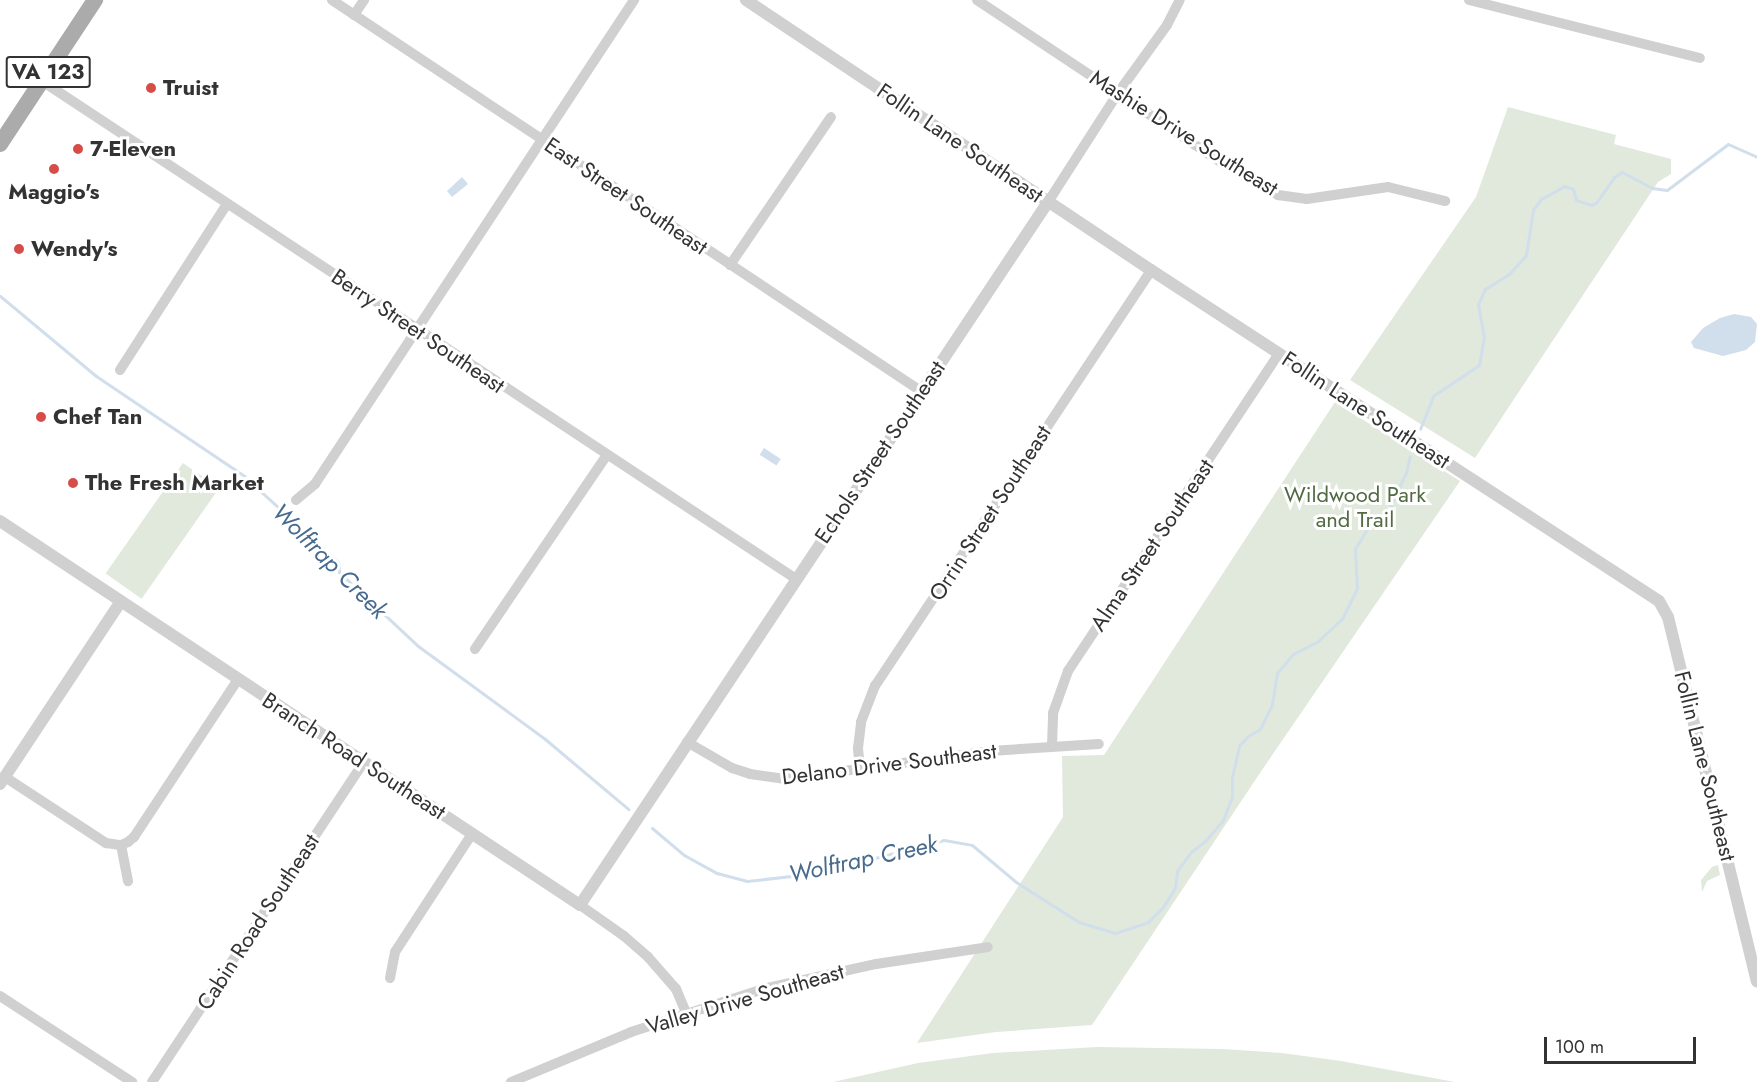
<!DOCTYPE html>
<style>
body{margin:0}
#map{position:relative;width:1757px;height:1082px;overflow:hidden;background:#fff;font-family:Jost,sans-serif}
div>[style]{position:absolute}
.green>*{inset:0;background:#e1e9dd;transform-origin:0 0}
.water>*{inset:0;background:#d1deeb;transform-origin:0 0}
.stream>*{height:3px;margin:-1.5px;padding:0 1.5px;transform-origin:1.5px;border-radius:1.5px;background:#d1deeb}
.minor>*{height:10px;margin:-5px;padding:0 5px;transform-origin:5px;border-radius:5px;background:#d0d0d0}
.tertiary>*{height:12px;margin:-6px;padding:0 6px;transform-origin:6px;border-radius:6px;background:#d0d0d0}
.primary>*{height:16px;margin:-8px;padding:0 8px;transform-origin:8px;border-radius:8px;background:#ababab}
.dots>*{width:16px;height:16px;translate:-50% -50%;box-sizing:border-box;border:3px solid #fff;border-radius:50%}
span{translate:-50% -50%;white-space:nowrap;text-align:center;line-height:1.15;-webkit-text-stroke:6px #fff;paint-order:stroke}
.shield-label span{padding:2px 4px;background:#fff;border:2px solid;border-radius:4px;-webkit-text-stroke-width:0}
.shield-label{font-size:21px;color:#333;font-weight:700}
.poi-label{font-size:22px;color:#333;font-weight:700}
.left{translate:0 -50%;text-align:left}
.street-label{font-size:22px;color:#333}
.park-label{font-size:22px;color:#526b43}
.water-label{font-size:24px;color:#476b8f;font-style:italic}
.scale{position:absolute;left:1544px;top:1037px;width:152px;height:27px;box-sizing:border-box;border:3px solid #333;border-top:0;padding-left:8px;font-size:18px;line-height:21px;white-space:nowrap;color:#333;-webkit-text-stroke:4px #fff;paint-order:stroke}
</style>
<div id="map">
<div class="green">
<div style="clip-path:polygon(1508px 107px,1616px 135px,1614px 144px,1671px 159px,1671px 174px,1658px 182px,1475px 458px,1350px 380px,1476px 197px)"></div>
<div style="clip-path:polygon(1335px 402px,1460px 481px,1262px 770px,1092px 1025px,996px 1032px,917px 1043px,1063px 817px,1062px 756px,1104px 755px)"></div>
<div style="left:183px;top:463px;width:44px;height:135px;rotate:35deg"></div>
<div style="clip-path:polygon(1718px 865px,1720px 875px,1707px 881px,1702px 892px,1701px 880px,1712px 867px)"></div>
<div style="clip-path:polygon(1097px 1047px,1223px 1049px,1282px 1053px,1341px 1061px,1455px 1082px,833px 1082px,918px 1063px,993px 1053px)"></div>
</div>
<div class="water">
<div style="clip-path:polygon(462px 177px,468px 184px,452px 197px,447px 191px)"></div>
<div style="clip-path:polygon(1734px 314px,1751px 317px,1757px 324px,1755px 342px,1746px 350px,1723px 356px,1694px 348px,1691px 342px,1703px 328px,1720px 318px)"></div>
<div style="left:764px;top:448px;width:20px;height:8px;rotate:33deg"></div>
</div>
<div class="stream">
<div style="left:0;top:296px;width:125px;rotate:39.8deg"></div>
<div style="left:96px;top:376px;width:179px;rotate:34deg"></div>
<div style="left:244px;top:476px;width:127px;rotate:42.5deg"></div>
<div style="left:338px;top:562px;width:10px;rotate:84deg"></div>
<div style="left:339px;top:572px;width:108px;rotate:43.1deg"></div>
<div style="left:418px;top:646px;width:157px;rotate:36.2deg"></div>
<div style="left:545px;top:739px;width:109px;rotate:40.1deg"></div>
<div style="left:1420px;top:429px;width:35px;rotate:-68deg"></div>
<div style="left:1433px;top:396px;width:55px;rotate:-34deg"></div>
<div style="left:1479px;top:365px;width:27px;rotate:-80deg"></div>
<div style="left:1484px;top:338px;width:35px;rotate:-100deg"></div>
<div style="left:1478px;top:304px;width:17px;rotate:-65deg"></div>
<div style="left:1485px;top:289px;width:28px;rotate:-32deg"></div>
<div style="left:1509px;top:274px;width:25px;rotate:-48deg"></div>
<div style="left:1526px;top:255px;width:46px;rotate:-81.2deg"></div>
<div style="left:1533px;top:210px;width:14px;rotate:-54deg"></div>
<div style="left:1541px;top:199px;width:26px;rotate:-29deg"></div>
<div style="left:1564px;top:186px;width:9px;rotate:18deg"></div>
<div style="left:1573px;top:189px;width:11px;rotate:75deg"></div>
<div style="left:1576px;top:200px;width:16px;rotate:18deg"></div>
<div style="left:1591px;top:205px;width:5px;rotate:-22deg"></div>
<div style="left:1596px;top:203px;width:32px;rotate:-55deg"></div>
<div style="left:1614px;top:177px;width:9px;rotate:-32deg"></div>
<div style="left:1622px;top:172px;width:34px;rotate:28deg"></div>
<div style="left:1652px;top:188px;width:15px;rotate:8deg"></div>
<div style="left:1667px;top:190px;width:76px;rotate:-37deg"></div>
<div style="left:1728px;top:144px;width:32px;rotate:24deg"></div>
<div style="left:652px;top:828px;width:42px;rotate:40.2deg"></div>
<div style="left:684px;top:855px;width:38px;rotate:29deg"></div>
<div style="left:717px;top:873px;width:31px;rotate:15deg"></div>
<div style="left:747px;top:881px;width:71px;rotate:-6.4deg"></div>
<div style="left:818px;top:873px;width:130px;rotate:-14.7deg"></div>
<div style="left:944px;top:840px;width:28px;rotate:10deg"></div>
<div style="left:972px;top:845px;width:57px;rotate:40.1deg"></div>
<div style="left:1016px;top:882px;width:75px;rotate:32.4deg"></div>
<div style="left:1079px;top:922px;width:38px;rotate:17deg"></div>
<div style="left:1115px;top:933px;width:35px;rotate:-18deg"></div>
<div style="left:1148px;top:922px;width:21px;rotate:-45deg"></div>
<div style="left:1163px;top:907px;width:22px;rotate:-58deg"></div>
<div style="left:1175px;top:888px;width:17px;rotate:-83deg"></div>
<div style="left:1177px;top:871px;width:24px;rotate:-54deg"></div>
<div style="left:1191px;top:852px;width:18px;rotate:-38deg"></div>
<div style="left:1205px;top:841px;width:28px;rotate:-49deg"></div>
<div style="left:1223px;top:820px;width:25px;rotate:-69deg"></div>
<div style="left:1232px;top:797px;width:20px;rotate:-90deg"></div>
<div style="left:1232px;top:777px;width:32px;rotate:-77deg"></div>
<div style="left:1239px;top:746px;width:13px;rotate:-48deg"></div>
<div style="left:1248px;top:736px;width:14px;rotate:-30deg"></div>
<div style="left:1260px;top:729px;width:28px;rotate:-64deg"></div>
<div style="left:1272px;top:704px;width:31px;rotate:-81deg"></div>
<div style="left:1277px;top:673px;width:25px;rotate:-50deg"></div>
<div style="left:1293px;top:654px;width:28px;rotate:-27deg"></div>
<div style="left:1318px;top:641px;width:33px;rotate:-43deg"></div>
<div style="left:1342px;top:619px;width:34px;rotate:-64deg"></div>
<div style="left:1357px;top:588px;width:39px;rotate:-93deg"></div>
<div style="left:1355px;top:549px;width:23px;rotate:-59deg"></div>
<div style="left:1367px;top:529px;width:30px;rotate:-42deg"></div>
<div style="left:1389px;top:509px;width:40px;rotate:-65deg"></div>
<div style="left:1406px;top:473px;width:17px;rotate:-77deg"></div>
</div>
<div class="minor">
<div style="left:332px;top:0;width:707px;rotate:33.58deg"></div>
<div style="left:977px;top:0;width:300px;rotate:33.6deg"></div>
<div style="left:1227px;top:166px;width:59px;rotate:29.6deg"></div>
<div style="left:1278px;top:195px;width:29px;rotate:8deg"></div>
<div style="left:1307px;top:199px;width:82px;rotate:-8.4deg"></div>
<div style="left:1388px;top:187px;width:59px;rotate:13.8deg"></div>
<div style="left:1469px;top:0;width:238px;rotate:14.1deg"></div>
<div style="left:354px;top:15px;width:18px;rotate:-56deg"></div>
<div style="left:42px;top:81px;width:904px;rotate:33.44deg"></div>
<div style="left:1048px;top:202px;width:130px;rotate:-57.3deg"></div>
<div style="left:1118px;top:93px;width:84px;rotate:-54.2deg"></div>
<div style="left:1167px;top:25px;width:28px;rotate:-63deg"></div>
<div style="left:730px;top:265px;width:179px;rotate:-55.7deg"></div>
<div style="left:120px;top:370px;width:197px;rotate:-57.2deg"></div>
<div style="left:296px;top:500px;width:25px;rotate:-40deg"></div>
<div style="left:315px;top:484px;width:580px;rotate:-56.61deg"></div>
<div style="left:475px;top:649px;width:235px;rotate:-55.8deg"></div>
<div style="left:687px;top:742px;width:52px;rotate:30deg"></div>
<div style="left:732px;top:768px;width:19px;rotate:18deg"></div>
<div style="left:750px;top:774px;width:34px;rotate:8deg"></div>
<div style="left:784px;top:779px;width:208px;rotate:-7.7deg"></div>
<div style="left:990px;top:751px;width:109px;rotate:-3.7deg"></div>
<div style="left:1052px;top:746px;width:33px;rotate:-88deg"></div>
<div style="left:1053px;top:713px;width:45px;rotate:-70.3deg"></div>
<div style="left:1068px;top:671px;width:382px;rotate:-56.4deg"></div>
<div style="left:860px;top:768px;width:20px;rotate:-96deg"></div>
<div style="left:858px;top:748px;width:26px;rotate:-83deg"></div>
<div style="left:861px;top:722px;width:39px;rotate:-69deg"></div>
<div style="left:875px;top:686px;width:499px;rotate:-56.4deg"></div>
<div style="left:5px;top:777px;width:121px;rotate:33.2deg"></div>
<div style="left:106px;top:843px;width:15px;rotate:8deg"></div>
<div style="left:121px;top:845px;width:8px;rotate:-23deg"></div>
<div style="left:128px;top:842px;width:8px;rotate:-40deg"></div>
<div style="left:134px;top:837px;width:189px;rotate:-56.6deg"></div>
<div style="left:121px;top:845px;width:37px;rotate:79deg"></div>
<div style="left:580px;top:905px;width:54px;rotate:35.2deg"></div>
<div style="left:624px;top:936px;width:32px;rotate:41deg"></div>
<div style="left:648px;top:957px;width:43px;rotate:48.8deg"></div>
<div style="left:676px;top:989px;width:25px;rotate:67deg"></div>
<div style="left:390px;top:978px;width:26px;rotate:-79deg"></div>
<div style="left:395px;top:952px;width:141px;rotate:-56.9deg"></div>
<div style="left:0;top:996px;width:158px;rotate:33.1deg"></div>
<div style="left:152px;top:1082px;width:384px;rotate:-56.5deg"></div>
<div style="left:511px;top:1082px;width:130px;rotate:-22.6deg"></div>
<div style="left:631px;top:1032px;width:139px;rotate:-18deg"></div>
<div style="left:763px;top:989px;width:116px;rotate:-12.5deg"></div>
<div style="left:876px;top:964px;width:113px;rotate:-8.6deg"></div>
</div>
<div class="tertiary">
<div style="left:746px;top:0;width:487px;rotate:33.7deg"></div>
<div style="left:1151px;top:270px;width:606px;rotate:33.09deg"></div>
<div style="left:1659px;top:601px;width:18px;rotate:61deg"></div>
<div style="left:1668px;top:617px;width:375px;rotate:76.3deg"></div>
<div style="left:0;top:521px;width:696px;rotate:33.51deg"></div>
<div style="left:580px;top:905px;width:845px;rotate:-56.35deg"></div>
<div style="left:0;top:784px;width:219px;rotate:-56.5deg"></div>
</div>
<div class="primary">
<div style="left:0;top:144px;width:173px;rotate:-56.6deg"></div>
</div>
<div class="dots">
<div style="left:151px;top:88px;background:#d64d48"></div>
<div style="left:78px;top:149px;background:#d64d48"></div>
<div style="left:54px;top:169px;background:#d64d48"></div>
<div style="left:19px;top:249px;background:#d64d48"></div>
<div style="left:41px;top:417px;background:#d64d48"></div>
<div style="left:73px;top:483px;background:#d64d48"></div>
</div>
<div class="shield-label">
<span style="left:48px;top:72px">VA 123</span>
</div>
<div class="poi-label">
<span class="left" style="left:163px;top:88px">Truist</span>
<span class="left" style="left:90px;top:149px">7-Eleven</span>
<span style="left:54px;top:192px">Maggio's</span>
<span class="left" style="left:31px;top:249px">Wendy's</span>
<span class="left" style="left:53px;top:417px">Chef Tan</span>
<span class="left" style="left:85px;top:483px">The Fresh Market</span>
</div>
<div class="street-label">
<span style="left:1184px;top:133px;rotate:32deg">Mashie Drive Southeast</span>
<span style="left:960px;top:143px;rotate:34deg">Follin Lane Southeast</span>
<span style="left:626px;top:196px;rotate:34deg">East Street Southeast</span>
<span style="left:418px;top:331px;rotate:34deg">Berry Street Southeast</span>
<span style="left:1366px;top:410px;rotate:33deg">Follin Lane Southeast</span>
<span style="left:880px;top:452px;rotate:-56deg">Echols Street Southeast</span>
<span style="left:990px;top:513px;rotate:-57deg">Orrin Street Southeast</span>
<span style="left:1152px;top:545px;rotate:-56deg">Alma Street Southeast</span>
<span style="left:354px;top:756px;rotate:33deg">Branch Road Southeast</span>
<span style="left:889px;top:764px;rotate:-7deg">Delano Drive Southeast</span>
<span style="left:1705px;top:766px;rotate:76deg">Follin Lane Southeast</span>
<span style="left:258px;top:922px;rotate:-57deg">Cabin Road Southeast</span>
<span style="left:745px;top:999px;rotate:-16deg">Valley Drive Southeast</span>
</div>
<div class="park-label">
<span style="left:1355px;top:507px">Wildwood Park<br>and Trail</span>
</div>
<div class="water-label">
<span style="left:330px;top:561px;rotate:45deg">Wolftrap Creek</span>
<span style="left:863px;top:859px;rotate:-12deg">Wolftrap Creek</span>
</div>
<div class="scale">100 m</div>
</div>
